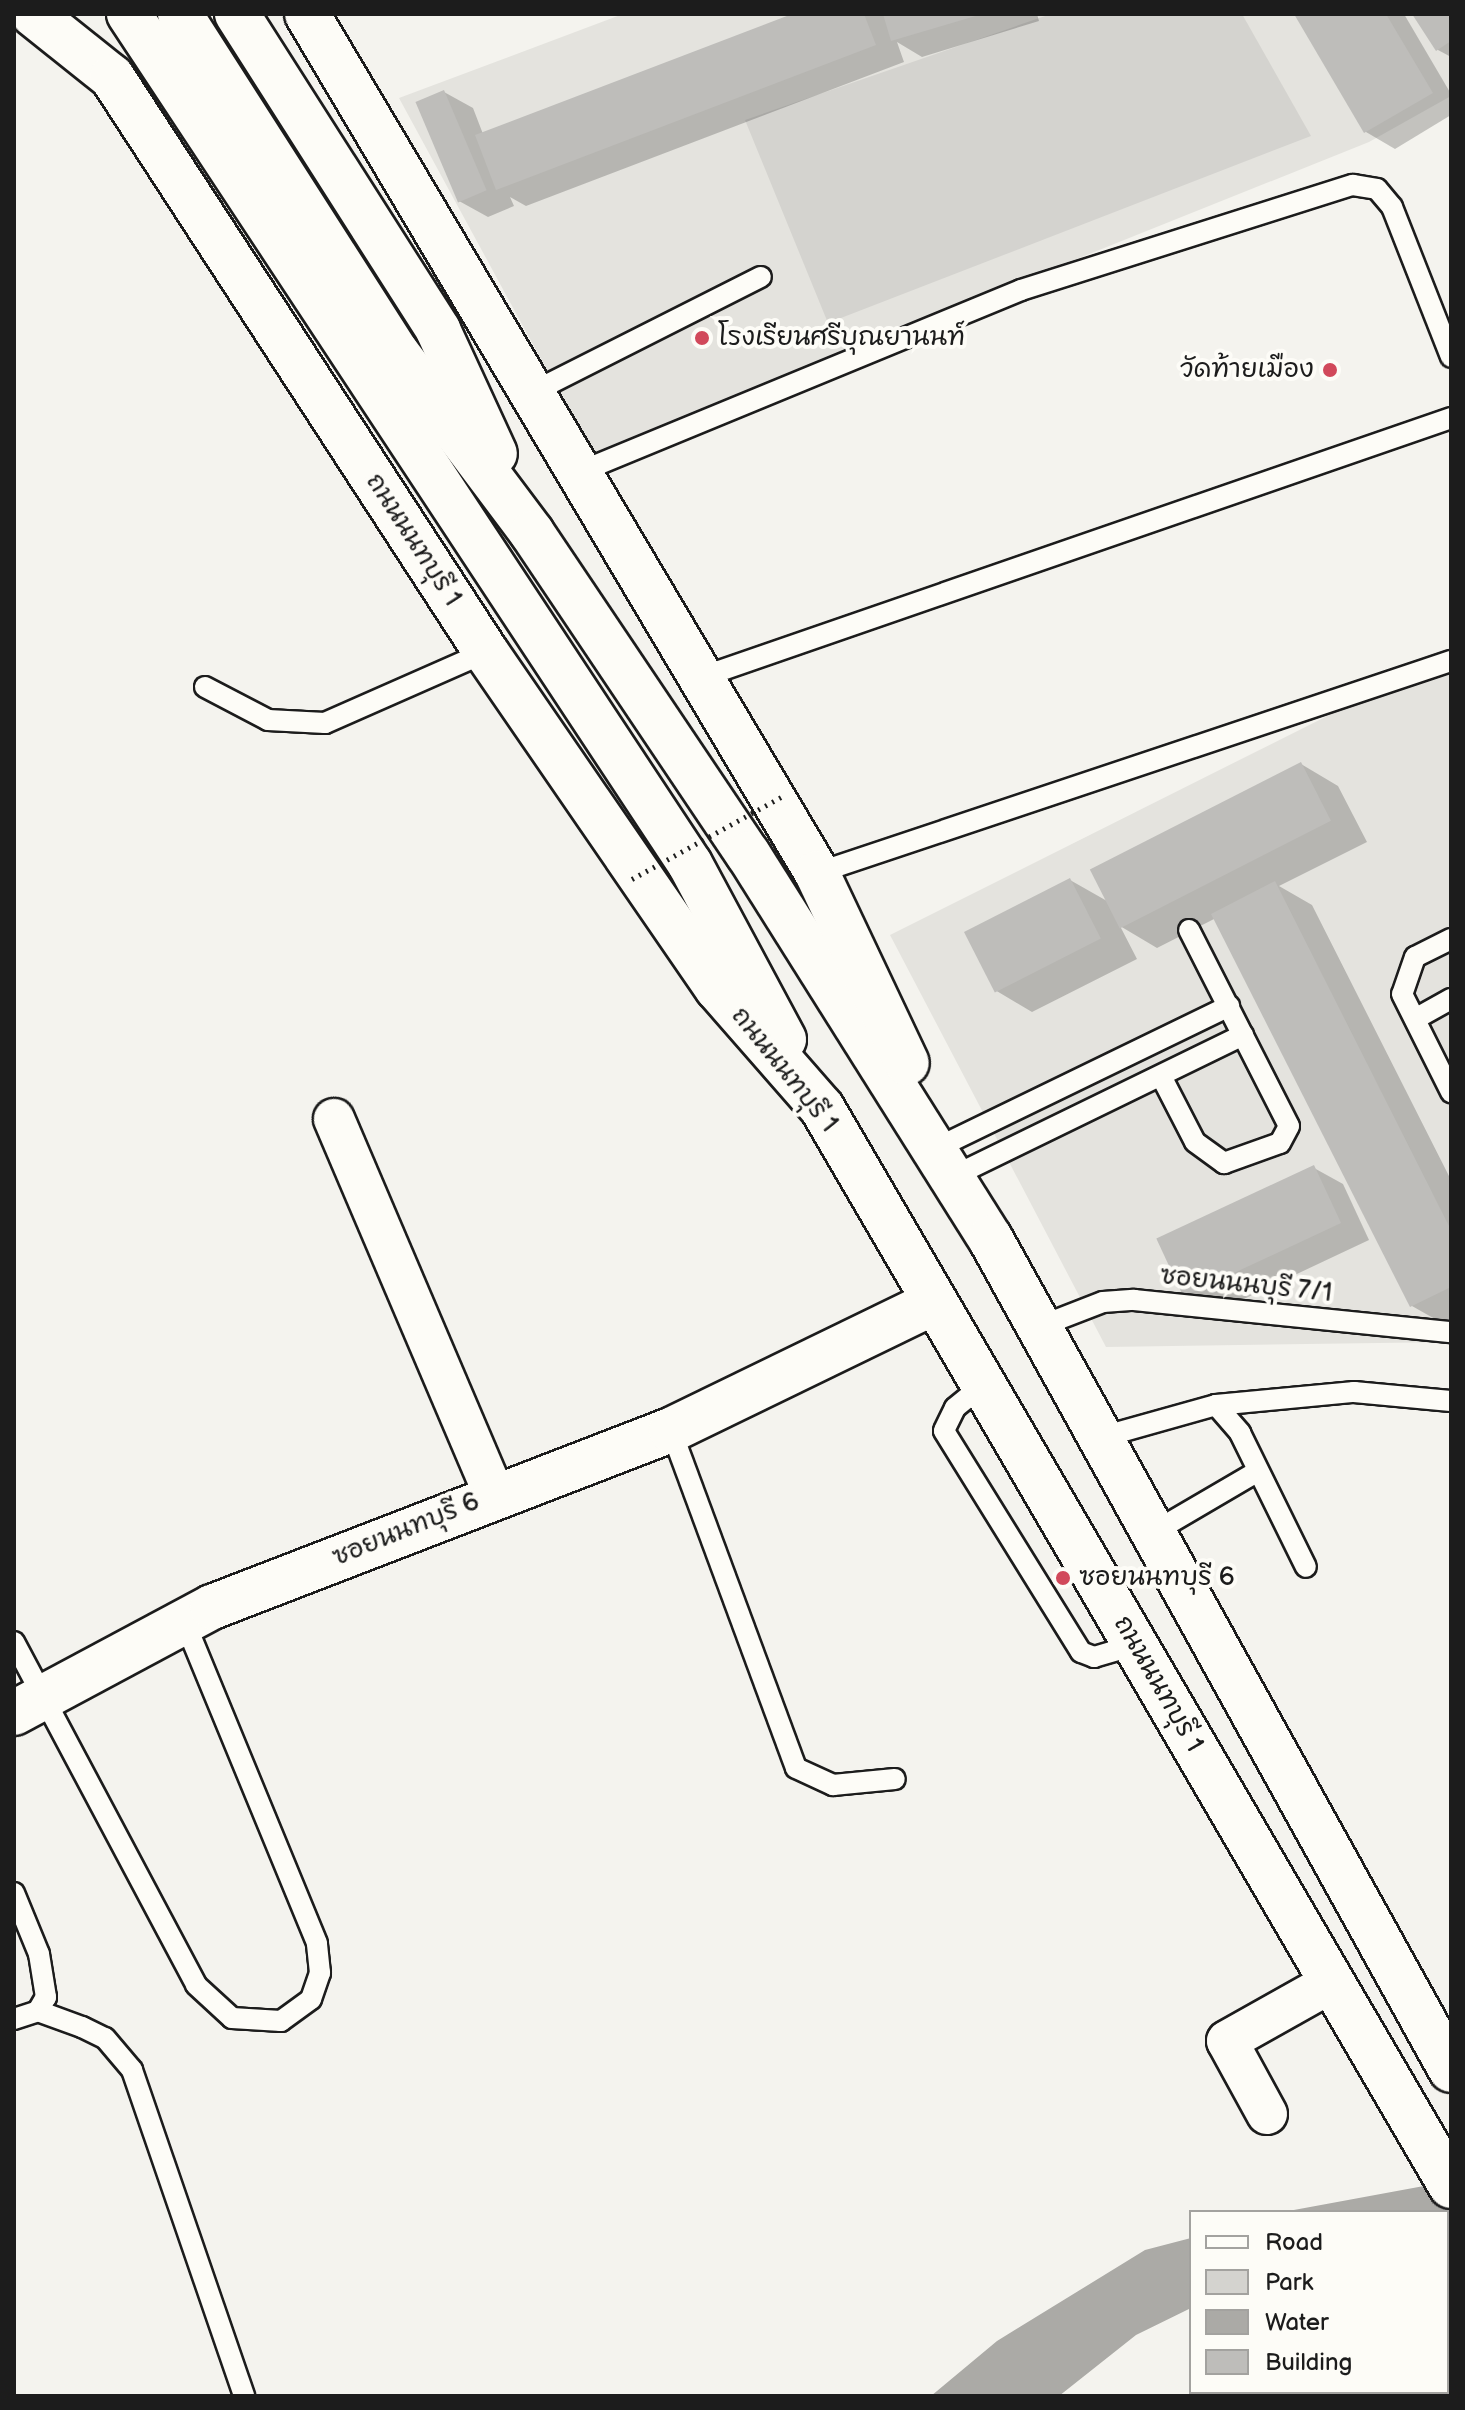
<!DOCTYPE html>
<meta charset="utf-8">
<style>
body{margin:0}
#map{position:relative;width:1465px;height:2410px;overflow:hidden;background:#f4f3ee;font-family:"Balsamiq Sans","Playpen Sans Thai",sans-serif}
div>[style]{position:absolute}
.built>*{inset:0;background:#e4e3de}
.green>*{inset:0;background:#d4d3cf}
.water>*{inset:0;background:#abaaa6}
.shadow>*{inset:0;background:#0003}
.building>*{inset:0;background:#bebdba;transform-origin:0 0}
.roads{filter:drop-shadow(2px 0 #1c1c1c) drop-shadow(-2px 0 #1c1c1c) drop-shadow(0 2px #1c1c1c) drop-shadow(0 -2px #1c1c1c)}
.service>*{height:20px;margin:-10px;padding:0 10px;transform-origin:10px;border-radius:10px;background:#fdfcf7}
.minor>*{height:40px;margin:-20px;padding:0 20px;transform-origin:20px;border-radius:20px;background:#fdfcf7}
.tertiary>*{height:44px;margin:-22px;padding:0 22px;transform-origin:22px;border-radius:22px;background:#fdfcf7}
.secondary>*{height:44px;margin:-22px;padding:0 22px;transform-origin:22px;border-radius:22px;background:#fdfcf7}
.path-bridge>*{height:5px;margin-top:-2.5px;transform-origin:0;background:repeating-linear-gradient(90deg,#1c1c1c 0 2px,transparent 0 8px)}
.dots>*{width:22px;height:22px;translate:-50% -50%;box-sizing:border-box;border:4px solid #fdfcf7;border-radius:50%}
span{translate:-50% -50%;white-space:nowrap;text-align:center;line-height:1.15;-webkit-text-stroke:8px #fdfcf7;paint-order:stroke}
.poi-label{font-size:26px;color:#1c1c1c}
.left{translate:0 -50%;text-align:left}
.right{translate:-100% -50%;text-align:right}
.street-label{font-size:26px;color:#1c1c1c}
.frame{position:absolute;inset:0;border:16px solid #1c1c1c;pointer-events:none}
.legend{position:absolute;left:1189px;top:2210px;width:260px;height:184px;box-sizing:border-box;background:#fdfcf7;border:2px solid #a3a29f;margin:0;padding:10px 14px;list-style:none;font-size:24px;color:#1c1c1c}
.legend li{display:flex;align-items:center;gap:16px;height:40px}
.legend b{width:40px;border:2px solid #a3a29f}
</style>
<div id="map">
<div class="built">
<div style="clip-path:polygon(623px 14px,1451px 14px,1451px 96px,1369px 142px,592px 453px,399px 98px)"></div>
<div style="clip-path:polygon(1451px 654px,1451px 1342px,1106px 1347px,890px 935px)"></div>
</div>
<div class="green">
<div style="clip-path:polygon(1051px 14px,1242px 14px,1311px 136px,828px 323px,745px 120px)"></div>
</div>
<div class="water">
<div style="clip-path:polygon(1451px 2181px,1451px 2269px,1447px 2212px,1283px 2212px)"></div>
<div style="clip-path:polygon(1191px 2238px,1191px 2308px,1136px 2335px,1059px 2396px,931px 2396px,997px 2341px,1145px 2250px)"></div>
</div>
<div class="shadow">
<div style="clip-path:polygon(797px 14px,1037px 14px,1039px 21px,922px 57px,897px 42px,904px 62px,526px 206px,510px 197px,514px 206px,488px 217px,459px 201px,444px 92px,473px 108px,483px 134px)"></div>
<div style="clip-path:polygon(1297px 14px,1404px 14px,1451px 94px,1451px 115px,1395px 149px,1366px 132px)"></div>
<div style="clip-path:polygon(1414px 14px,1451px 14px,1451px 57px,1438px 50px)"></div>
<div style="clip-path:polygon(1301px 764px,1338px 786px,1367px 842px,1279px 886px,1312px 905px,1451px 1180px,1449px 1327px,1412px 1306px,1216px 918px,1157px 948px,1120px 926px,1137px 959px,1032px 1012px,995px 990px,1070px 880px,1107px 901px)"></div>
<div style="clip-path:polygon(1314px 1168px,1343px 1184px,1369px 1240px,1214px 1313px,1185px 1296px)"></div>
</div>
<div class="building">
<div style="clip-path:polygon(792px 14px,864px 14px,876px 45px,496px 190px,475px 135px)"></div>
<div style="clip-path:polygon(883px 14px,979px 14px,979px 15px,891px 41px)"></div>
<div style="clip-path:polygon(1294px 14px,1386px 14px,1433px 93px,1364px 133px)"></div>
<div style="clip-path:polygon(1412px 14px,1451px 14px,1451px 41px,1436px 51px)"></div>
<div style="left:444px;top:90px;width:109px;height:31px;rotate:67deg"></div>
<div style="left:1301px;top:762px;width:66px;height:237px;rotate:63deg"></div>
<div style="left:1070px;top:878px;width:68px;height:119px;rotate:63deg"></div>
<div style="clip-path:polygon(1275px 881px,1451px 1230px,1451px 1287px,1410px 1307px,1211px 914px)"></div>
<div style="left:1314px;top:1165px;width:64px;height:174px;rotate:65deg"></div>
</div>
<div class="roads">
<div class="service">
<div style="left:535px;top:391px;width:253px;rotate:-26.8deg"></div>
<div style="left:582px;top:471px;width:475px;rotate:-22.4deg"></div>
<div style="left:1021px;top:290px;width:348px;rotate:-17.6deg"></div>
<div style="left:1353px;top:185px;width:24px;rotate:9deg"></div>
<div style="left:1377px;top:189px;width:23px;rotate:50deg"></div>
<div style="left:1392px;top:207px;width:161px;rotate:68.5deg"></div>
<div style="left:699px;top:678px;width:796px;rotate:-19.07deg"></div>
<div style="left:205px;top:687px;width:71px;rotate:27.6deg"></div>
<div style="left:268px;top:720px;width:57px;rotate:3deg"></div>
<div style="left:325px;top:723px;width:176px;rotate:-23.8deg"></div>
<div style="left:817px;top:873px;width:669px;rotate:-18.49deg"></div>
<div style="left:1451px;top:939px;width:40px;rotate:153.4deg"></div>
<div style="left:1415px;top:957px;width:39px;rotate:109deg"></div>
<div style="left:1402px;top:994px;width:110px;rotate:63.4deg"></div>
<div style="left:1415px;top:1019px;width:41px;rotate:-29.1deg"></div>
<div style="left:1161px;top:1076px;width:74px;rotate:62.7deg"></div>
<div style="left:1195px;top:1142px;width:36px;rotate:36deg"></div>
<div style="left:1224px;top:1163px;width:59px;rotate:-19.7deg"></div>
<div style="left:1280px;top:1143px;width:19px;rotate:-62deg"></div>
<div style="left:1289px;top:1126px;width:220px;rotate:-117deg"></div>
<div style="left:945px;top:1144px;width:316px;rotate:-25.9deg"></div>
<div style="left:960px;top:1173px;width:315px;rotate:-26deg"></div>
<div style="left:1041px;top:1326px;width:66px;rotate:-21.2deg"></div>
<div style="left:1103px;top:1302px;width:31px;rotate:-4deg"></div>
<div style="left:1134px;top:1300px;width:319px;rotate:5.8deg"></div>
<div style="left:983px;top:1385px;width:36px;rotate:141deg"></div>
<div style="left:955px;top:1408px;width:25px;rotate:116deg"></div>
<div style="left:944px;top:1431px;width:260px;rotate:58.2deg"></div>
<div style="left:1081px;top:1652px;width:14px;rotate:21deg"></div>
<div style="left:1094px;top:1657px;width:43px;rotate:-16.3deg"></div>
<div style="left:1216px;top:1405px;width:139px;rotate:-5.4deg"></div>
<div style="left:1354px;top:1392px;width:97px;rotate:5.3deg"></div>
<div style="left:671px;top:1430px;width:360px;rotate:69.7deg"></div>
<div style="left:796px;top:1768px;width:41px;rotate:24.7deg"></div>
<div style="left:833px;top:1785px;width:62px;rotate:-5.5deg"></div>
<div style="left:1102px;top:1437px;width:118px;rotate:-15.7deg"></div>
<div style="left:1216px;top:1405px;width:37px;rotate:49deg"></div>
<div style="left:1240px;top:1433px;width:149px;rotate:63.8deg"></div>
<div style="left:1154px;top:1532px;width:117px;rotate:-30.3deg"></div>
<div style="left:14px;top:1642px;width:388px;rotate:62deg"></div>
<div style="left:196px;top:1985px;width:49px;rotate:42.5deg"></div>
<div style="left:232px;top:2018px;width:49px;rotate:3.5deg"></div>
<div style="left:281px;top:2021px;width:37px;rotate:-36deg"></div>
<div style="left:311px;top:1999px;width:28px;rotate:-71deg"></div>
<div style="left:320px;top:1973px;width:30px;rotate:-96deg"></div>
<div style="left:317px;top:1943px;width:346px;rotate:-112.4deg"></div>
<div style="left:14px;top:1893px;width:66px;rotate:67.7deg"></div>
<div style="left:39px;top:1954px;width:44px;rotate:80.8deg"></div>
<div style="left:46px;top:1997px;width:16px;rotate:120deg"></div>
<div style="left:14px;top:2019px;width:25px;rotate:-18deg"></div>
<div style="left:38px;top:2011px;width:47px;rotate:20deg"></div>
<div style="left:82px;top:2027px;width:25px;rotate:26deg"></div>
<div style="left:105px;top:2038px;width:42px;rotate:49.8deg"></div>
<div style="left:132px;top:2070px;width:345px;rotate:71deg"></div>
</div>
<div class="minor">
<div style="left:334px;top:1119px;width:409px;rotate:66.9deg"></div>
<div style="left:1267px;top:2114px;width:83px;rotate:-118.7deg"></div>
<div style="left:1227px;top:2041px;width:120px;rotate:-29.3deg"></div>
</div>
<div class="tertiary">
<div style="left:14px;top:1713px;width:225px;rotate:-28.2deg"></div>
<div style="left:212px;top:1607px;width:492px;rotate:-21.1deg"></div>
<div style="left:671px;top:1430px;width:293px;rotate:-25.9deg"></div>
</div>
<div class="secondary">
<div style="left:33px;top:14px;width:101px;rotate:38.6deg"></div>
<div style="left:112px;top:77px;width:686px;rotate:56.96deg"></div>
<div style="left:486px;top:652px;width:408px;rotate:55.5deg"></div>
<div style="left:717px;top:988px;width:159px;rotate:48.8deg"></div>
<div style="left:822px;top:1108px;width:1248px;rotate:59.74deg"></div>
<div style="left:129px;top:14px;width:1018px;rotate:56.58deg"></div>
<div style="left:690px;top:864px;width:199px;rotate:61.8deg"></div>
<div style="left:180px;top:14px;width:403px;rotate:57.4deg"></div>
<div style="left:397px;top:353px;width:225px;rotate:53.1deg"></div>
<div style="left:532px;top:533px;width:387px;rotate:56.1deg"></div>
<div style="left:748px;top:854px;width:454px;rotate:57.8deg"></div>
<div style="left:990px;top:1238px;width:951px;rotate:61.01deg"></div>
<div style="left:237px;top:14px;width:375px;rotate:57.5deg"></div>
<div style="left:438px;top:330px;width:136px;rotate:65.3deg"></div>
<div style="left:307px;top:14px;width:999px;rotate:59.3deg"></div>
<div style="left:817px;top:873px;width:210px;rotate:64.7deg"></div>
</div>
</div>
<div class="path-bridge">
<div style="left:632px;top:879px;width:170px;rotate:-28.8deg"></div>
</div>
<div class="dots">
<div style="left:702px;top:338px;background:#d1495b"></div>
<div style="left:1330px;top:370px;background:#d1495b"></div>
<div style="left:1063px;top:1578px;background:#d1495b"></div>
</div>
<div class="poi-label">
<span class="left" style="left:718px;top:338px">โรงเรียนศรีบุณยานนท์</span>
<span class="right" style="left:1314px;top:370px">วัดท้ายเมือง</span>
<span class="left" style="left:1079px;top:1578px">ซอยนนทบุรี 6</span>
</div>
<div class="street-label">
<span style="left:413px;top:540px;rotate:57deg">ถนนนนทบุรี 1</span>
<span style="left:784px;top:1070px;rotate:51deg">ถนนนนทบุรี 1</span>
<span style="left:1246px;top:1285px;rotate:6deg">ซอยนนนบุรี 7/1</span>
<span style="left:406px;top:1530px;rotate:-22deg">ซอยนนทบุรี 6</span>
<span style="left:1158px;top:1684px;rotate:60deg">ถนนนนทบุรี 1</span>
</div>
<div class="frame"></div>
<ul class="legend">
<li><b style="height:10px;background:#fdfcf7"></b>Road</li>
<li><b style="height:22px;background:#d4d3cf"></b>Park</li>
<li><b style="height:22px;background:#abaaa6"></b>Water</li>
<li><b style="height:22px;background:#bebdba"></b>Building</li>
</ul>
</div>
